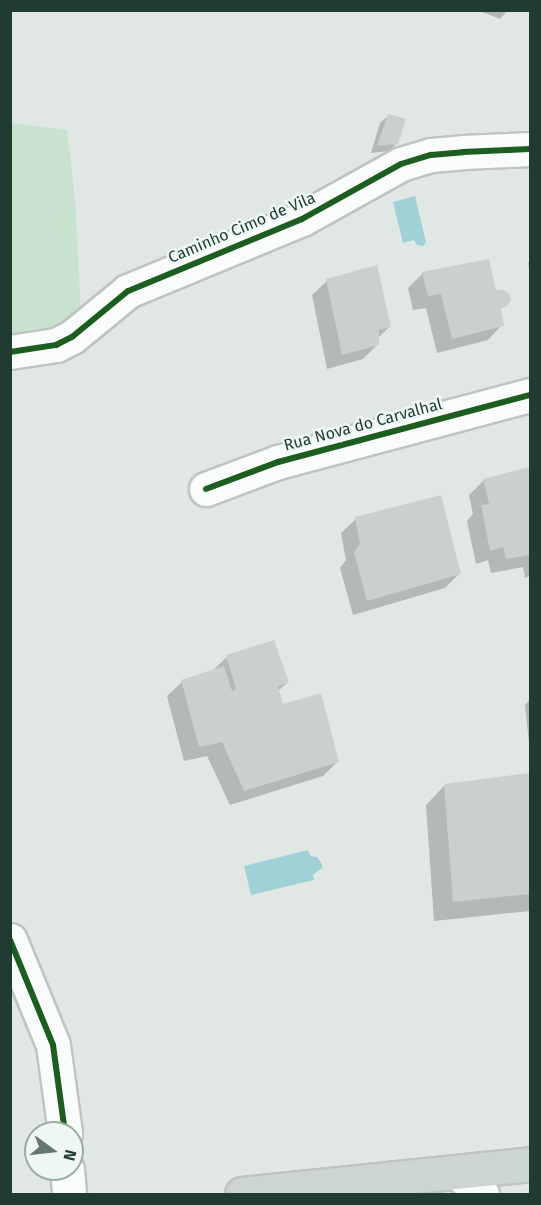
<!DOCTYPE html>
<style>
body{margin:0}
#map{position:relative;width:541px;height:1205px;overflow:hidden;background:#e1e7e4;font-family:"Fira Sans",sans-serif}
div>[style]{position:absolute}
.green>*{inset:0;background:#c9e2d0}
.water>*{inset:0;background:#9fd1d7}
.shadow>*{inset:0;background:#0003}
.building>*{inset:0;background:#cad0cd}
.roads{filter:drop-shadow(2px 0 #bec4c1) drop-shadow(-2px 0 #bec4c1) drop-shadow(0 2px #bec4c1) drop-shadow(0 -2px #bec4c1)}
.minor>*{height:33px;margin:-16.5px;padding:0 16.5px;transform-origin:16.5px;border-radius:16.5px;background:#fafbfb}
.major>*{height:33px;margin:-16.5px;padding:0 16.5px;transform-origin:16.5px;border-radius:16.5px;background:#ccd5d2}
.cycleway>*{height:6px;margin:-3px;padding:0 3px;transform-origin:3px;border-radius:3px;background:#1b5e20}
span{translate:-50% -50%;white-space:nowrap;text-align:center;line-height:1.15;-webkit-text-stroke:5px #eef7f3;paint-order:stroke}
.street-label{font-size:16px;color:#1f3b32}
.frame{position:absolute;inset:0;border:12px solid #1f3b32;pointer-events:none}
.north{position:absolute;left:24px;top:1121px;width:60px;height:60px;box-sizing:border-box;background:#eef7f3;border:2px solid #9baca6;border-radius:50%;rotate:105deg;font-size:16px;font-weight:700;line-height:24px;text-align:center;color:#1f3b32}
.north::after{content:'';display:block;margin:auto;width:21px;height:27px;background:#637770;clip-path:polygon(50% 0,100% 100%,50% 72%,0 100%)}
</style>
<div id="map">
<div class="green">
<div style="clip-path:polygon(11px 123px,67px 130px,75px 198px,81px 315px,67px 329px,11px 345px)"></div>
</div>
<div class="water">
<div style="clip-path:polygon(415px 196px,426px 242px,423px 246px,417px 245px,414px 240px,403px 243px,393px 202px)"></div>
<div style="clip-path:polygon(308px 850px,311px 856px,317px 857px,322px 864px,322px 868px,313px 875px,314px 880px,251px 895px,244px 866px)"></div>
</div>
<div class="shadow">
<div style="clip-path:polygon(477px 10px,508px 10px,500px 19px)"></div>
<div style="clip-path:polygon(388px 116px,397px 143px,389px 151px,371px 153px,380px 123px)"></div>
<div style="clip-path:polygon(530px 261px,530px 274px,528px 263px)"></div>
<div style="clip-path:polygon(423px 273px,495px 291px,502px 325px,488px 340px,437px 353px,426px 308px,413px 310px,408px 288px)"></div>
<div style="clip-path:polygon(327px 281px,390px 326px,378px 338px,378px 344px,363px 359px,327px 369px,312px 295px)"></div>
<div style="clip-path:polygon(530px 468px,530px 576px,525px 578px,523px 567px,491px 573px,488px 560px,476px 564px,467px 521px,473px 514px,469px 495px,484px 480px)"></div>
<div style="clip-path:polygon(356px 519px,460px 573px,445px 588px,353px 615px,340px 568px,346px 560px,341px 533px)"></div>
<div style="clip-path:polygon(227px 657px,287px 683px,278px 691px,282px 705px,338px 761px,323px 776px,230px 805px,207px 756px,184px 761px,167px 696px,182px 682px,212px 671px)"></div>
<div style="clip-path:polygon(530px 699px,530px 753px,525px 705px)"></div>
<div style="clip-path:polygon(530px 774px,530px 911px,434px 921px,426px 805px,445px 785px)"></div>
</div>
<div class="building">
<div style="clip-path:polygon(388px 114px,406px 119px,398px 144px,377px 146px)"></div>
<div style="clip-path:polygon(489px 259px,496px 290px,504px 290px,510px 294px,511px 300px,508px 305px,501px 309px,504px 326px,452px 339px,441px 294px,428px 296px,422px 272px)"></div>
<div style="clip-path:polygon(377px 265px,391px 327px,379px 330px,379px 345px,342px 355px,326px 279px)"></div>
<div style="clip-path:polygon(530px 467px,530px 555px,506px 559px,503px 547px,490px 551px,481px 505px,489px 504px,483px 479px)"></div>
<div style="clip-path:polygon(441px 495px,461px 574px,367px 601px,354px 552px,360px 544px,355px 517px)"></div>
<div style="clip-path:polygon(274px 640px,289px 683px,278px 686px,283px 704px,321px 693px,339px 762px,244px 791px,222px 742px,199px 747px,181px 680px,224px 666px,232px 691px,236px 689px,226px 655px)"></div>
<div style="clip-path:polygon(530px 773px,530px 894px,453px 902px,444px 784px)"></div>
</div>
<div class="roads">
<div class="minor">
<div style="left:10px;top:352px;width:47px;rotate:-8.7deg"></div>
<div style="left:56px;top:345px;width:18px;rotate:-27deg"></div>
<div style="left:72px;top:337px;width:72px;rotate:-39.4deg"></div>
<div style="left:128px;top:291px;width:188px;rotate:-22.5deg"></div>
<div style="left:302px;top:219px;width:113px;rotate:-29.1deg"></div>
<div style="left:401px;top:164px;width:31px;rotate:-17deg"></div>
<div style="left:431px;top:155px;width:32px;rotate:-5deg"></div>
<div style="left:463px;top:152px;width:67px;rotate:-2.6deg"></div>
<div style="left:206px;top:489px;width:77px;rotate:-20.6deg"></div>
<div style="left:278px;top:462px;width:261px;rotate:-14.9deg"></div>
<div style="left:10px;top:940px;width:113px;rotate:67.7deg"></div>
<div style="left:53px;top:1045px;width:89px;rotate:82.2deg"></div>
<div style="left:67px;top:1169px;width:25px;rotate:85deg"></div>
<div style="left:457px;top:1172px;width:33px;rotate:41deg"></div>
</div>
<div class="major">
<div style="left:242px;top:1194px;width:290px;rotate:-5.9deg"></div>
</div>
</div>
<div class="cycleway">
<div style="left:10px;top:352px;width:47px;rotate:-8.7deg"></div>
<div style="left:56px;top:345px;width:18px;rotate:-27deg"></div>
<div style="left:72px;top:337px;width:72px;rotate:-39.4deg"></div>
<div style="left:128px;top:291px;width:188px;rotate:-22.5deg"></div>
<div style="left:302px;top:219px;width:113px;rotate:-29.1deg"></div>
<div style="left:401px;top:164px;width:31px;rotate:-17deg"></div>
<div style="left:431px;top:155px;width:32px;rotate:-5deg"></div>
<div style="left:463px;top:152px;width:67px;rotate:-2.6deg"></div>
<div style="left:206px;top:489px;width:77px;rotate:-20.6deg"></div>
<div style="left:278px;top:462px;width:261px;rotate:-14.9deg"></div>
<div style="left:10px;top:940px;width:113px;rotate:67.7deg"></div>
<div style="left:53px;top:1045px;width:89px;rotate:82.2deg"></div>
</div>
<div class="street-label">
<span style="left:242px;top:228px;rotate:-23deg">Caminho Cimo de Vila</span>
<span style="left:363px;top:425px;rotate:-15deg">Rua Nova do Carvalhal</span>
</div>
<div class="frame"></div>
<div class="north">N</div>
</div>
